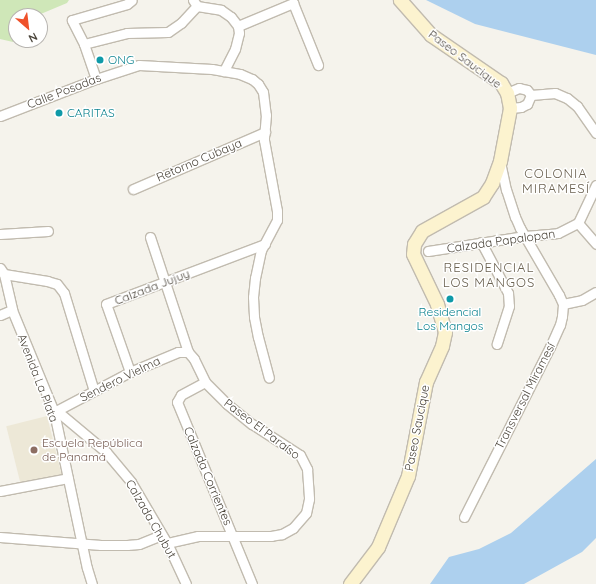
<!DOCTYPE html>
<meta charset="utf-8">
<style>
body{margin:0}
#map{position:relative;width:596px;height:584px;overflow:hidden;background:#f5f3ec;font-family:Quicksand,sans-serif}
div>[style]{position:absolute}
.education>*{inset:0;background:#ede8d7;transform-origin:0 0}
.green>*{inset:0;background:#cfe7b8}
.water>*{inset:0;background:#add0ee}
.roads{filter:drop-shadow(1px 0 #c1bbaf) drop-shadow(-1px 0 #c1bbaf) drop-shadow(0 1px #c1bbaf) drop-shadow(0 -1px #c1bbaf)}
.street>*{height:9px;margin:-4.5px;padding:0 4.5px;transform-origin:4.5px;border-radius:4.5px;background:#fff}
.secondary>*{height:13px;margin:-6.5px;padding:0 6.5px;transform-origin:6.5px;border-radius:6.5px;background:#fcf3cf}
.dots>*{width:11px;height:11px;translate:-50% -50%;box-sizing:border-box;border:2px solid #fff;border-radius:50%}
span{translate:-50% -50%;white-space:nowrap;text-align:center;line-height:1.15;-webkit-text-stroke:3px #fff;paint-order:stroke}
.street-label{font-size:12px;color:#4a443a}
.culture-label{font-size:12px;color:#0d838f}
.left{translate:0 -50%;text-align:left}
.education-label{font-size:12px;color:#785e54}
.neighbourhood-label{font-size:13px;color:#6c6352;letter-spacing:1px}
.north{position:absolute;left:8px;top:8px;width:40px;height:40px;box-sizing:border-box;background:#fff;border:1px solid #b7b4b0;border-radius:50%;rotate:152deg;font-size:11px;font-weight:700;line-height:16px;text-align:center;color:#4a443a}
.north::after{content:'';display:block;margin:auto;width:14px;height:18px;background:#ef512a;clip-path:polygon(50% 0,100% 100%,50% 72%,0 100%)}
</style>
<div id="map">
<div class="education">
<div style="left:47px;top:416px;width:60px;height:42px;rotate:76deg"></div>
</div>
<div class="green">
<div style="clip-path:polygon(0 0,69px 0,67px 3px,36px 16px,16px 16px,16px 34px,13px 42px,0 39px)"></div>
</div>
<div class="water">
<div style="clip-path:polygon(426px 0,596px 0,596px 55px,475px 24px)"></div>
<div style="clip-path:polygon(596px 459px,596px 538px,582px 552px,524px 584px,430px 584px,449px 557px,479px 549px,511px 533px)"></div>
</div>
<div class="roads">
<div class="street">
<div style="left:193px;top:0;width:7px;rotate:56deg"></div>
<div style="left:197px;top:6px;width:24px;rotate:9deg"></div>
<div style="left:221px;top:10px;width:12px;rotate:35deg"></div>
<div style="left:231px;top:17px;width:11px;rotate:52deg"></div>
<div style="left:238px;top:26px;width:7px;rotate:82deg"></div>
<div style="left:239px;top:33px;width:16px;rotate:104deg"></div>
<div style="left:235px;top:49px;width:25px;rotate:117deg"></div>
<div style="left:238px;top:26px;width:60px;rotate:-22.7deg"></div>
<div style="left:293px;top:3px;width:67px;rotate:68deg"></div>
<div style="left:84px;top:44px;width:44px;rotate:-14.3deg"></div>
<div style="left:127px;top:33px;width:41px;rotate:-1.4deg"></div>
<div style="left:168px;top:32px;width:16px;rotate:-35deg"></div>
<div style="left:181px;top:23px;width:23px;rotate:-47deg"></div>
<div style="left:96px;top:79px;width:37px;rotate:-109deg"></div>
<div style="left:84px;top:44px;width:27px;rotate:-117deg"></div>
<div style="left:72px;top:20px;width:57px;rotate:-16.2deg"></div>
<div style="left:127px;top:4px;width:6px;rotate:-39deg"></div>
<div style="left:507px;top:93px;width:13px;rotate:-23deg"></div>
<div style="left:519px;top:88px;width:8px;rotate:14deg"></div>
<div style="left:527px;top:90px;width:6px;rotate:51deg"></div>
<div style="left:510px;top:108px;width:11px;rotate:-5deg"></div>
<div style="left:521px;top:107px;width:7px;rotate:-27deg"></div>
<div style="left:527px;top:104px;width:10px;rotate:-66deg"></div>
<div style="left:531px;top:95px;width:24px;rotate:-5deg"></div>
<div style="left:555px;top:93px;width:13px;rotate:23deg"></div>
<div style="left:567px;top:98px;width:13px;rotate:39deg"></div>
<div style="left:577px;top:106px;width:33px;rotate:55deg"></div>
<div style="left:0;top:116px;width:103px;rotate:-21.1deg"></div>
<div style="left:96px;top:79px;width:45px;rotate:-18deg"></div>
<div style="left:139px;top:65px;width:73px;rotate:3.1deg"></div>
<div style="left:212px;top:69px;width:28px;rotate:10deg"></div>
<div style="left:240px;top:74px;width:13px;rotate:23deg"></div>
<div style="left:252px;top:79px;width:8px;rotate:40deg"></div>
<div style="left:258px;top:84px;width:9px;rotate:58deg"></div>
<div style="left:263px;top:92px;width:23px;rotate:83deg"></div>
<div style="left:266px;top:115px;width:25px;rotate:95deg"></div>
<div style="left:264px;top:140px;width:72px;rotate:79.6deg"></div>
<div style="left:277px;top:211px;width:9px;rotate:90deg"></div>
<div style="left:277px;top:220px;width:34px;rotate:118deg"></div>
<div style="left:261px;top:250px;width:29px;rotate:102deg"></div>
<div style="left:255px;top:278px;width:19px;rotate:96deg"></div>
<div style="left:253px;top:297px;width:20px;rotate:87deg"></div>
<div style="left:254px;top:317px;width:20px;rotate:79deg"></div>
<div style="left:258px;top:337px;width:42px;rotate:75deg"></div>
<div style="left:133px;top:189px;width:144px;rotate:-23.4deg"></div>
<div style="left:578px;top:223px;width:28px;rotate:49deg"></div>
<div style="left:0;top:234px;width:48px;rotate:-3.6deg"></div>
<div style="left:150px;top:237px;width:121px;rotate:71.7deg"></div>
<div style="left:188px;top:352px;width:9px;rotate:49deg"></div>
<div style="left:194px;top:359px;width:25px;rotate:64deg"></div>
<div style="left:205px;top:382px;width:31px;rotate:45deg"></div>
<div style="left:227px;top:404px;width:32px;rotate:39deg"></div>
<div style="left:252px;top:424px;width:57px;rotate:32.9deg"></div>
<div style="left:300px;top:455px;width:16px;rotate:63deg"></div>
<div style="left:307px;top:469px;width:30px;rotate:86deg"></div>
<div style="left:309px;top:499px;width:14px;rotate:102deg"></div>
<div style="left:306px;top:513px;width:20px;rotate:131deg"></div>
<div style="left:293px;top:528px;width:13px;rotate:151deg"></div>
<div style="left:282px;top:534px;width:11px;rotate:170deg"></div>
<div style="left:271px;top:536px;width:73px;rotate:180deg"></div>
<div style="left:198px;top:536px;width:32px;rotate:167deg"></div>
<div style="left:481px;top:242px;width:58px;rotate:62.1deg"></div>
<div style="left:508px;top:293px;width:13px;rotate:86deg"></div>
<div style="left:509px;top:306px;width:40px;rotate:108deg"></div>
<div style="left:428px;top:251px;width:98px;rotate:-8.8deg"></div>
<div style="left:525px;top:236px;width:33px;rotate:-5deg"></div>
<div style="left:558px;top:233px;width:22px;rotate:-27deg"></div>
<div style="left:578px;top:223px;width:42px;rotate:-64.7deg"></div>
<div style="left:0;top:268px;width:7px;rotate:56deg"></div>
<div style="left:4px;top:274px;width:37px;rotate:77deg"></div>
<div style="left:12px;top:310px;width:110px;rotate:67.6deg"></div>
<div style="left:54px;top:412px;width:159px;rotate:78.1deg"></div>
<div style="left:87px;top:568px;width:17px;rotate:73deg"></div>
<div style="left:4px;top:274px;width:44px;rotate:9.2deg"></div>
<div style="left:47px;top:281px;width:10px;rotate:17deg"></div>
<div style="left:57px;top:284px;width:11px;rotate:52deg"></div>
<div style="left:64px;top:293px;width:102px;rotate:73deg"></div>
<div style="left:563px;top:304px;width:19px;rotate:-12deg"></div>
<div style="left:582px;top:300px;width:16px;rotate:-30deg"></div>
<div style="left:0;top:315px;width:13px;rotate:-23deg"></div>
<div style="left:130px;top:372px;width:72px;rotate:-109.4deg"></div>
<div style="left:106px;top:304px;width:170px;rotate:-20.7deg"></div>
<div style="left:205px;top:382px;width:27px;rotate:152deg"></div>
<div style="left:181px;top:395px;width:8px;rotate:120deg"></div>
<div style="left:177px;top:402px;width:197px;rotate:67.6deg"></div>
<div style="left:57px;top:411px;width:64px;rotate:39.9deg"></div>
<div style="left:106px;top:452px;width:39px;rotate:50deg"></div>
<div style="left:131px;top:482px;width:71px;rotate:59.5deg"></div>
<div style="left:167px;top:543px;width:45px;rotate:65.1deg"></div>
<div style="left:54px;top:412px;width:86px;rotate:-27.8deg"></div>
<div style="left:130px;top:372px;width:52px;rotate:-22.6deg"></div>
<div style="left:178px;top:352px;width:10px"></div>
<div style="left:0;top:491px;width:69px;rotate:-10.8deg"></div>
<div style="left:464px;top:517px;width:191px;rotate:-63.2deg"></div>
<div style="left:550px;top:347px;width:24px;rotate:-66deg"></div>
<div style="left:560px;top:325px;width:9px;rotate:-77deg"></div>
<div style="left:562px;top:316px;width:12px;rotate:-85deg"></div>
<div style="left:563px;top:304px;width:10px;rotate:-114deg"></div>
<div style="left:559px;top:295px;width:78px;rotate:-120.2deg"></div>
<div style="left:520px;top:228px;width:12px;rotate:-114deg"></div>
<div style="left:515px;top:217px;width:28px;rotate:-108deg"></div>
<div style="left:506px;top:190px;width:29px;rotate:-102deg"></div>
<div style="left:0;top:537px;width:101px;rotate:4.5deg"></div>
<div style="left:101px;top:545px;width:26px"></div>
<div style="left:127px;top:545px;width:12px;rotate:-5deg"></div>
<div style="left:139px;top:544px;width:24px;rotate:-22deg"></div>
</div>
<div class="secondary">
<div style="left:350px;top:584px;width:46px;rotate:-52.9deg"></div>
<div style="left:378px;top:547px;width:77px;rotate:-67.1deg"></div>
<div style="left:408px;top:476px;width:96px;rotate:-79.2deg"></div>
<div style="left:426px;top:382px;width:39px;rotate:-66deg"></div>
<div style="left:442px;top:346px;width:14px;rotate:-78deg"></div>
<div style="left:445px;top:332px;width:29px;rotate:-106deg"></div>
<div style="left:437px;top:304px;width:55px;rotate:-115.6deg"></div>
<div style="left:413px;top:254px;width:10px;rotate:-84deg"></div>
<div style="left:414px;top:244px;width:15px;rotate:-58deg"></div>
<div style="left:422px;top:231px;width:70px;rotate:-29.1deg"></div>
<div style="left:483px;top:197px;width:17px;rotate:-57deg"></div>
<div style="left:492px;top:183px;width:23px;rotate:-70deg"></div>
<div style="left:500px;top:161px;width:54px;rotate:-79.3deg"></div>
<div style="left:510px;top:108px;width:15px;rotate:-101deg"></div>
<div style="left:507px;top:93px;width:12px;rotate:-121deg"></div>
<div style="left:501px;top:83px;width:85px;rotate:-145.6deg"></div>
<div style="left:431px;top:35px;width:47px;rotate:-131.5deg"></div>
</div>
</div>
<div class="dots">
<div style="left:100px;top:60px;background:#0f9aa8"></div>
<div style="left:59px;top:113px;background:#0f9aa8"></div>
<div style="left:450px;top:299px;background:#0f9aa8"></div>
<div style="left:34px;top:450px;background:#8d6e63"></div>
</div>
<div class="street-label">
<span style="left:465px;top:59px;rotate:37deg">Paseo Saucique</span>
<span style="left:64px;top:91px;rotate:-21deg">Calle Posadas</span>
<span style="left:199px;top:160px;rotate:-23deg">Retorno Cubaya</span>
<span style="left:501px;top:241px;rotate:-8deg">Calzada Papalopan</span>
<span style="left:152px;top:287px;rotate:-21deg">Calzada Jujuy</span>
<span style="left:38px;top:378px;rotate:69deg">Avenida La Plata</span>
<span style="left:120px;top:379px;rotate:-26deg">Sendero Vielma</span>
<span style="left:525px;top:396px;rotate:-63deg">Transversal Miramesí</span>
<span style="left:417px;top:428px;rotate:-79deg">Paseo Saucique</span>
<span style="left:262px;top:429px;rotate:37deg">Paseo El Paraíso</span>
<span style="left:208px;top:476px;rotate:67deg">Calzada Corrientes</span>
<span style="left:151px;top:519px;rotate:60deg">Calzada Chubut</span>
</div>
<div class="culture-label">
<span class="left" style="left:108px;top:60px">ONG</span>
<span class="left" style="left:67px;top:113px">CARITAS</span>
<span style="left:450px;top:319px">Residencial<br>Los Mangos</span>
</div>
<div class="education-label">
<span class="left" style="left:42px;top:450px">Escuela República<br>de Panamá</span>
</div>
<div class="neighbourhood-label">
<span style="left:556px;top:181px">COLONIA<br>MIRAMESÍ</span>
<span style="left:489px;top:275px">RESIDENCIAL<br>LOS MANGOS</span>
</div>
<div class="north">N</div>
</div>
